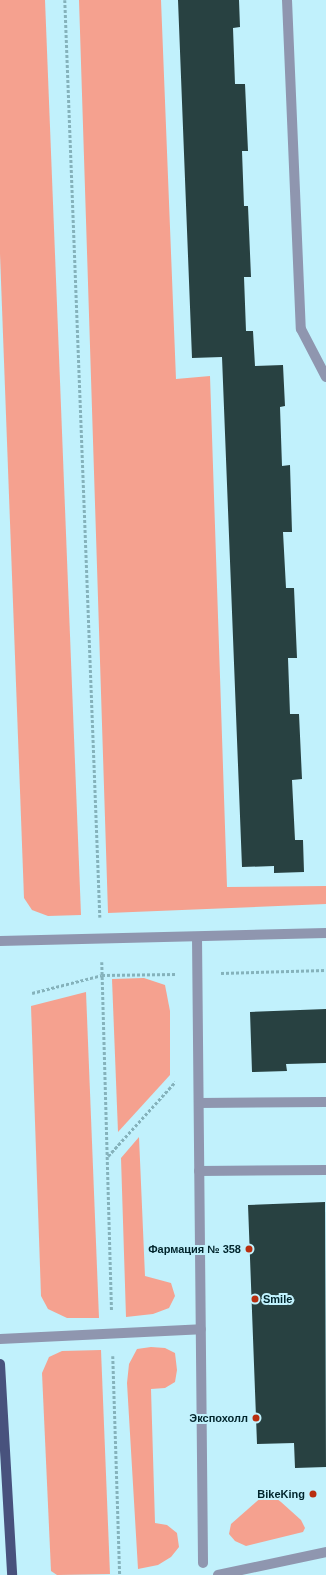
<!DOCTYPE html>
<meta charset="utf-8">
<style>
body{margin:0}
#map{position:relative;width:326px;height:1575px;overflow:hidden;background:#c1f1fc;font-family:Helvetica,sans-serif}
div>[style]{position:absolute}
.green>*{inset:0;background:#f5a18f}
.building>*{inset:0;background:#284141}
.path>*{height:2.5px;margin-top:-1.25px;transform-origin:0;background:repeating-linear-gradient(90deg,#85b2bb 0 3px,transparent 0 5px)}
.minor>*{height:10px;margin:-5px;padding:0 5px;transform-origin:5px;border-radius:5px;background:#8f96af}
.major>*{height:10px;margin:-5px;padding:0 5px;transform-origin:5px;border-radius:5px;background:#48527d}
.dots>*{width:11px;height:11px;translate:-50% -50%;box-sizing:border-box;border:2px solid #c1f1fc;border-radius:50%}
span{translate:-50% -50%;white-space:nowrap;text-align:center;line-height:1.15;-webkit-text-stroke:4px #c1f1fc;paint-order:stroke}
.poi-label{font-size:11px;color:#00242b;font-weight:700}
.right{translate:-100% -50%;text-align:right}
.left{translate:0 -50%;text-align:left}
</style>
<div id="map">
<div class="green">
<div style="clip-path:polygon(0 0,45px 0,81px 915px,48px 916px,32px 910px,24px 898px,0 254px)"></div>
<div style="clip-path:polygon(79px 0,161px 0,176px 379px,210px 376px,227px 887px,326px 886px,326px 904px,108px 913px)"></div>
<div style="clip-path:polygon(144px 978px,165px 985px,170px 1011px,170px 1075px,118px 1132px,112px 979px)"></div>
<div style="clip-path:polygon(86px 992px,99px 1318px,67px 1318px,48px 1309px,41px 1296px,31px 1006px)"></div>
<div style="clip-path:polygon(139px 1137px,145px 1276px,171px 1283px,175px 1296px,169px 1308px,153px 1314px,126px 1317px,121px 1158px)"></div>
<div style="clip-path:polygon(151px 1347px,165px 1348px,175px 1353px,177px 1370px,175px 1382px,165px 1388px,151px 1389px,155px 1523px,167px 1525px,177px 1533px,179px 1547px,171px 1557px,158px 1565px,138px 1569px,127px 1383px,129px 1364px,137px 1349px)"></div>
<div style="clip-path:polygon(101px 1350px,110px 1574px,57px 1575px,51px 1571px,42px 1373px,49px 1357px,62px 1351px)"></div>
<div style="clip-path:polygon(264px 1495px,272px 1495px,281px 1502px,301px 1520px,305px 1528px,303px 1532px,246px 1546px,235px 1541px,229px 1534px,231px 1524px)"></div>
</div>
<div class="building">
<div style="clip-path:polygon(178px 0,239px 0,240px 27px,233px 28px,235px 84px,245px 84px,248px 151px,242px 151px,244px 206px,248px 206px,251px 277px,244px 277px,246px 331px,253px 331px,255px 366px,283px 365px,285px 406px,280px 407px,282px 466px,290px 465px,292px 532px,283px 532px,286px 588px,294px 588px,297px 658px,288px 658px,290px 714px,299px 714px,302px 779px,292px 780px,295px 840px,303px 840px,304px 872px,274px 873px,274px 866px,242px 867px,222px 357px,192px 358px)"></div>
<div style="clip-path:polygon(326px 1009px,326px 1063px,286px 1064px,287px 1071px,252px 1072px,250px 1012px)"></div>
<div style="clip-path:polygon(325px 1202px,326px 1467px,295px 1468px,294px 1443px,257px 1444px,248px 1205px)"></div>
</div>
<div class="path">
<div style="left:65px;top:0;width:918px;rotate:87.81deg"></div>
<div style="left:102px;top:962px;width:349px;rotate:88.4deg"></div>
<div style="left:221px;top:973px;width:105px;rotate:-1.6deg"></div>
<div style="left:32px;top:993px;width:72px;rotate:-14.4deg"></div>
<div style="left:102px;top:975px;width:74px;rotate:-0.8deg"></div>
<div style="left:108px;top:1156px;width:100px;rotate:-47.8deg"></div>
<div style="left:113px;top:1356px;width:219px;rotate:88.2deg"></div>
</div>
<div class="minor">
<div style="left:287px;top:0;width:329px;rotate:87.6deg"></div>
<div style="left:301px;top:329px;width:54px;rotate:62.5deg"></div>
<div style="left:197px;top:937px;width:626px;rotate:89.45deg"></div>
<div style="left:0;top:941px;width:326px;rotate:-1.4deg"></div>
<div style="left:199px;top:1103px;width:127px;rotate:-0.5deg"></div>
<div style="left:199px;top:1171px;width:127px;rotate:-0.5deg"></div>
<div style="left:0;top:1339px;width:201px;rotate:-2.8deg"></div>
<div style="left:218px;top:1575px;width:110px;rotate:-12deg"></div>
</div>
<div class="major">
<div style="left:0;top:1364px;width:211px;rotate:86.7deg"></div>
</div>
<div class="dots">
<div style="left:249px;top:1249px;background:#b92e0f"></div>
<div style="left:255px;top:1299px;background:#b92e0f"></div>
<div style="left:256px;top:1418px;background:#b92e0f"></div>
<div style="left:313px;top:1494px;background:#b92e0f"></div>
</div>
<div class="poi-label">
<span class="right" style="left:241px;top:1249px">Фармация № 358</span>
<span class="left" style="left:263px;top:1299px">Smile</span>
<span class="right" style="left:248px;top:1418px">Экспохолл</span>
<span class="right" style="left:305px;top:1494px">BikeKing</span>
</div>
</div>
